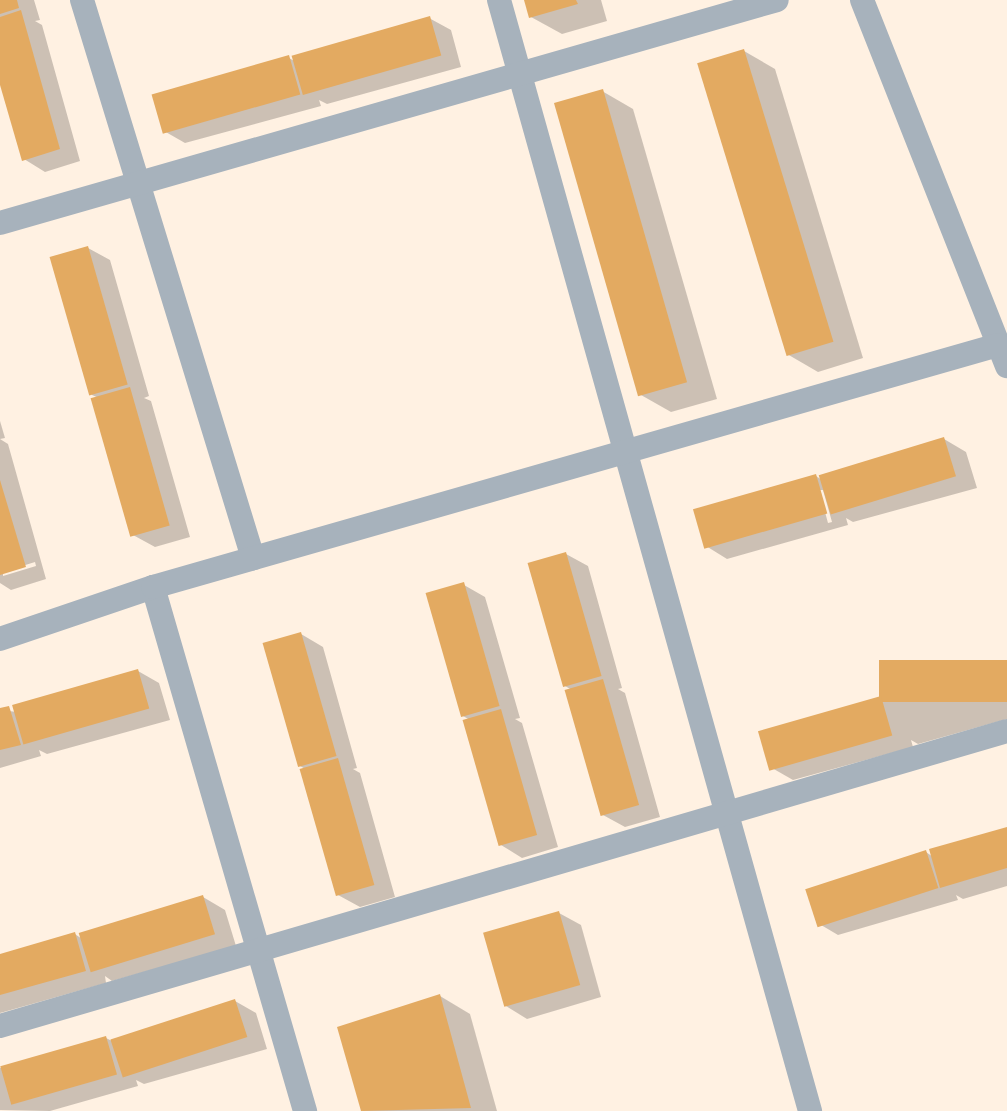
<!DOCTYPE html>
<style>
body{margin:0}
#map{position:relative;width:1007px;height:1111px;overflow:hidden;background:#fff1e2;font-family:Lato,sans-serif}
div>[style]{position:absolute}
.shadow>*{inset:0;background:#0003}
.building>*{inset:0;background:#e3aa61;transform-origin:0 0}
.street>*{height:24px;margin:-12px;padding:0 12px;transform-origin:12px;border-radius:12px;background:#a7b2bc}
span{translate:-50% -50%;white-space:nowrap;text-align:center;line-height:1.15;-webkit-text-stroke:7px #fff;paint-order:stroke}
</style>
<div id="map">
<div class="shadow">
<div style="clip-path:polygon(0 0,34px 0,40px 20px,35px 21px,42px 25px,80px 161px,45px 172px,24px 159px,0 78px)"></div>
<div style="clip-path:polygon(526px 0,601px 0,607px 21px,562px 34px,531px 17px)"></div>
<div style="clip-path:polygon(429px 18px,451px 30px,461px 67px,327px 104px,319px 100px,321px 106px,185px 143px,164px 131px,289px 58px,296px 62px)"></div>
<div style="clip-path:polygon(744px 51px,775px 69px,863px 358px,818px 372px,787px 354px)"></div>
<div style="clip-path:polygon(602px 91px,633px 109px,717px 399px,671px 412px,641px 395px)"></div>
<div style="clip-path:polygon(88px 248px,110px 260px,149px 396px,144px 398px,151px 401px,190px 537px,155px 547px,133px 535px,99px 398px,92px 395px)"></div>
<div style="clip-path:polygon(0 421px,5px 438px,0 439px)"></div>
<div style="clip-path:polygon(evenodd,0 439px,8px 444px,46px 579px,11px 590px,0 583px,0 439px,35px 562px,36px 566px,3px 576px,3px 572px,35px 562px)"></div>
<div style="clip-path:polygon(evenodd,944px 439px,966px 452px,977px 488px,853px 522px,846px 518px,848px 525px,727px 559px,706px 546px,816px 476px,822px 480px,944px 439px,819px 490px,823px 490px,832px 522px,828px 523px,819px 490px)"></div>
<div style="clip-path:polygon(566px 554px,588px 566px,622px 688px,618px 689px,625px 693px,660px 817px,625px 827px,603px 815px,572px 690px,565px 686px)"></div>
<div style="clip-path:polygon(464px 585px,485px 597px,520px 718px,515px 719px,522px 723px,558px 847px,522px 858px,501px 845px,470px 720px,463px 716px)"></div>
<div style="clip-path:polygon(301px 634px,323px 647px,357px 768px,353px 769px,360px 773px,395px 897px,360px 907px,338px 895px,307px 770px,300px 766px)"></div>
<div style="clip-path:polygon(1007px 662px,1007px 719px,918px 744px,911px 740px,913px 747px,793px 780px,772px 768px,881px 698px,889px 702px)"></div>
<div style="clip-path:polygon(138px 671px,159px 683px,170px 720px,47px 754px,39px 750px,41px 756px,0 768px,0 710px,17px 712px)"></div>
<div style="clip-path:polygon(1007px 829px,1007px 886px,963px 899px,956px 895px,958px 900px,838px 935px,816px 922px,926px 852px,933px 857px)"></div>
<div style="clip-path:polygon(203px 897px,225px 910px,236px 946px,112px 981px,105px 976px,106px 983px,0 1013px,0 956px,75px 934px,82px 939px)"></div>
<div style="clip-path:polygon(559px 913px,581px 925px,601px 997px,527px 1019px,506px 1006px)"></div>
<div style="clip-path:polygon(440px 996px,470px 1014px,497px 1111px,363px 1111px,340px 1028px)"></div>
<div style="clip-path:polygon(235px 1001px,256px 1013px,267px 1049px,144px 1084px,136px 1080px,138px 1086px,50px 1111px,0 1110px,0 1068px,106px 1038px,114px 1042px)"></div>
</div>
<div class="building">
<div style="clip-path:polygon(0 0,17px 0,19px 8px,0 14px)"></div>
<div style="clip-path:polygon(524px 0,576px 0,578px 4px,529px 18px)"></div>
<div style="clip-path:polygon(21px 10px,60px 149px,22px 161px,0 85px,0 17px)"></div>
<div style="left:430px;top:16px;width:41px;height:144px;rotate:74deg"></div>
<div style="left:744px;top:49px;width:306px;height:49px;rotate:73deg"></div>
<div style="left:289px;top:55px;width:41px;height:143px;rotate:74deg"></div>
<div style="left:603px;top:89px;width:305px;height:51px;rotate:74deg"></div>
<div style="left:88px;top:246px;width:144px;height:40px;rotate:74deg"></div>
<div style="left:130px;top:387px;width:144px;height:41px;rotate:74deg"></div>
<div style="left:944px;top:437px;width:41px;height:131px;rotate:73deg"></div>
<div style="left:816px;top:474px;width:41px;height:128px;rotate:74deg"></div>
<div style="clip-path:polygon(0 480px,26px 567px,0 575px)"></div>
<div style="left:566px;top:552px;width:129px;height:40px;rotate:74deg"></div>
<div style="left:464px;top:582px;width:129px;height:40px;rotate:74deg"></div>
<div style="left:301px;top:632px;width:129px;height:40px;rotate:74deg"></div>
<div style="left:1007px;top:660px;width:42px;height:128px;rotate:90deg"></div>
<div style="left:138px;top:669px;width:41px;height:131px;rotate:74deg"></div>
<div style="left:603px;top:679px;width:131px;height:40px;rotate:74deg"></div>
<div style="left:881px;top:696px;width:41px;height:128px;rotate:74deg"></div>
<div style="clip-path:polygon(9px 706px,21px 745px,0 750px,0 708px)"></div>
<div style="left:501px;top:709px;width:131px;height:40px;rotate:74deg"></div>
<div style="left:338px;top:758px;width:132px;height:40px;rotate:74deg"></div>
<div style="clip-path:polygon(1007px 827px,1007px 868px,940px 888px,929px 849px)"></div>
<div style="left:926px;top:850px;width:40px;height:127px;rotate:72deg"></div>
<div style="left:203px;top:895px;width:41px;height:130px;rotate:73deg"></div>
<div style="left:559px;top:911px;width:77px;height:79px;rotate:74deg"></div>
<div style="clip-path:polygon(75px 932px,86px 971px,0 995px,0 954px)"></div>
<div style="clip-path:polygon(440px 994px,471px 1108px,361px 1111px,337px 1027px)"></div>
<div style="left:235px;top:999px;width:40px;height:131px;rotate:72deg"></div>
<div style="left:106px;top:1036px;width:40px;height:110px;rotate:74deg"></div>
</div>
<div class="street">
<div style="left:82px;top:0;width:584px;rotate:72.96deg"></div>
<div style="left:499px;top:0;width:1154px;rotate:74.36deg"></div>
<div style="left:862px;top:0;width:394px;rotate:68.4deg"></div>
<div style="left:0;top:223px;width:808px;rotate:-16.01deg"></div>
<div style="left:153px;top:587px;width:546px;rotate:73.82deg"></div>
<div style="left:0;top:639px;width:162px;rotate:-18.8deg"></div>
<div style="left:153px;top:587px;width:879px;rotate:-15.98deg"></div>
<div style="left:0;top:1026px;width:1049px;rotate:-16.33deg"></div>
</div>
</div>
